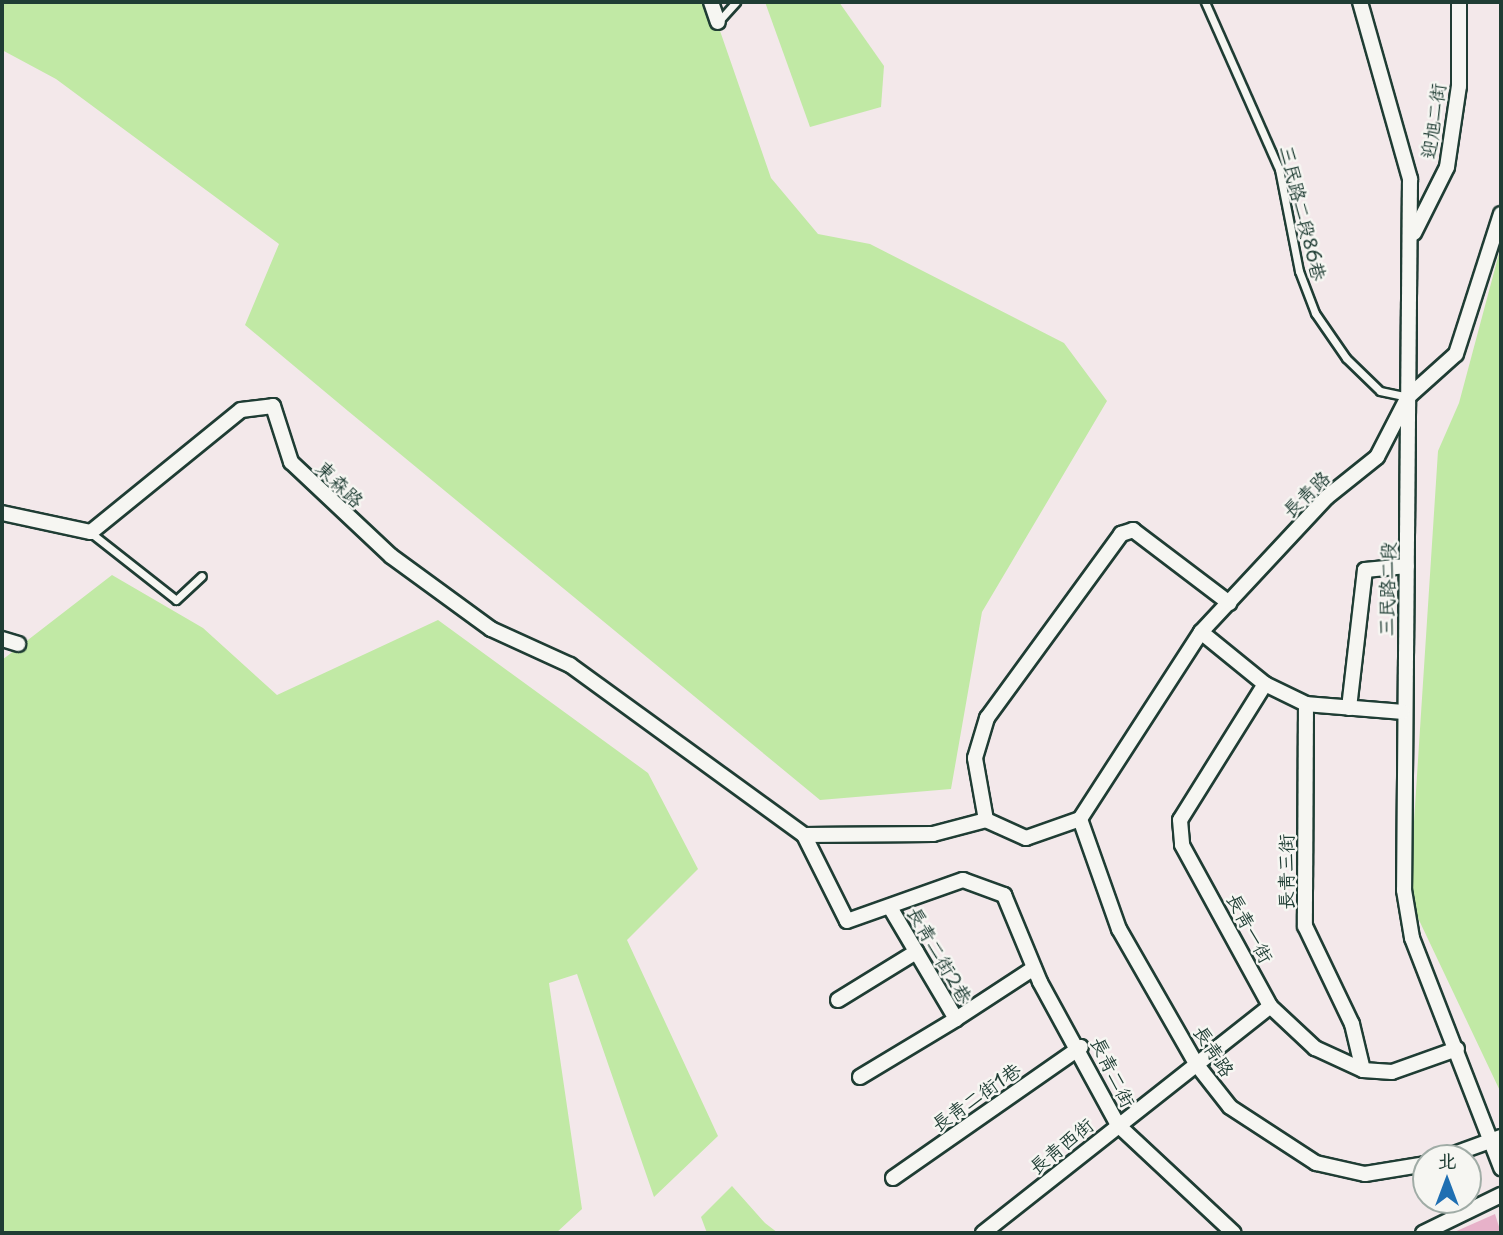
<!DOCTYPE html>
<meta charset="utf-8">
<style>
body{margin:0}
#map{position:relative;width:1503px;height:1235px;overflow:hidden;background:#f3e8ea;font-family:"Playpen Sans","LXGW WenKai TC",sans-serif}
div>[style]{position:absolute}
.green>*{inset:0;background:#c1e9a5}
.building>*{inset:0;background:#e7b1c9}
.roads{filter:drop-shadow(2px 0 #1f3d34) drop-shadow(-2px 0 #1f3d34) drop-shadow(0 2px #1f3d34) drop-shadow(0 -2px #1f3d34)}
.lane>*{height:7px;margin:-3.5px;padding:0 3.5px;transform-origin:3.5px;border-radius:3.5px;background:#f6f6f2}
.street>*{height:14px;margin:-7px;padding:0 7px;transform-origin:7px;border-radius:7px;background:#f6f6f2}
span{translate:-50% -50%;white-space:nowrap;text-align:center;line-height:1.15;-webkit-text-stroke:5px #f6f6f2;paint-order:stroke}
.street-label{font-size:19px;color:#1f3d34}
.frame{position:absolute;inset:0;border:4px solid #1f3d34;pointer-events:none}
.north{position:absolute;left:1412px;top:1144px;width:70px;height:70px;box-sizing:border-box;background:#f6f6f2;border:2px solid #a0aca6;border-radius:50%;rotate:0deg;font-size:19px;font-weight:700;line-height:28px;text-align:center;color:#1f3d34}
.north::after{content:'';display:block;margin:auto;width:24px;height:32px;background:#1f6fb2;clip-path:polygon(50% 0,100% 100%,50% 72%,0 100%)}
</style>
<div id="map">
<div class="green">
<div style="clip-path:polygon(2px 2px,710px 2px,771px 178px,818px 234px,870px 244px,1064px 343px,1107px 401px,982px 612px,951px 789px,820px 800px,348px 411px,245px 325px,279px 244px,56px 79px,2px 50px)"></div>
<div style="clip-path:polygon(765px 2px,839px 2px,884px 66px,881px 107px,810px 127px)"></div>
<div style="clip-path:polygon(1501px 246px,1501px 1093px,1409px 899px,1438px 451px,1459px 403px)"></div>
<div style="clip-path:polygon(112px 575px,203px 628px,277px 695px,438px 620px,648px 773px,698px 869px,627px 940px,718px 1136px,654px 1197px,577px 974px,549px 983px,582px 1209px,556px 1233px,2px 1233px,2px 660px)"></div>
<div style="clip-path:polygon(732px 1186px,765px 1223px,778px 1233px,707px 1233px,701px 1217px)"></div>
</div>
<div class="building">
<div style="clip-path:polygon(1495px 1214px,1501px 1233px,1452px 1233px)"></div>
</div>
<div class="roads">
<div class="lane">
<div style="left:1205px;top:2px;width:183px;rotate:66.1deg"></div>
<div style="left:1279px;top:169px;width:104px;rotate:78.9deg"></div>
<div style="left:1299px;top:271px;width:45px;rotate:69.1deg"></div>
<div style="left:1315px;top:313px;width:55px;rotate:55.4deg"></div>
<div style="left:1346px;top:358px;width:47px;rotate:44.1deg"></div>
<div style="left:1380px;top:391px;width:29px;rotate:12deg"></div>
<div style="left:718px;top:22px;width:27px;rotate:-48deg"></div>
<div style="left:91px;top:533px;width:108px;rotate:38.2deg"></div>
<div style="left:176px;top:600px;width:35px;rotate:-43deg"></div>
</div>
<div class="street">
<div style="left:711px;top:2px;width:21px;rotate:71deg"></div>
<div style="left:1360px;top:2px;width:184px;rotate:74.2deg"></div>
<div style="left:1410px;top:179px;width:711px;rotate:90.48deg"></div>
<div style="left:1404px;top:890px;width:49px;rotate:80.5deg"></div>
<div style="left:1412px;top:938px;width:247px;rotate:68.8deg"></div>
<div style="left:1414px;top:233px;width:74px;rotate:-63.4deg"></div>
<div style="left:1447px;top:167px;width:82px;rotate:-81.6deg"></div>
<div style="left:1459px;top:86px;width:84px;rotate:-90deg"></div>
<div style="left:2px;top:513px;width:91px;rotate:12.1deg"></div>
<div style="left:91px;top:532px;width:193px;rotate:-39.1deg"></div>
<div style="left:241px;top:410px;width:32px;rotate:-7deg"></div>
<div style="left:273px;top:406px;width:59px;rotate:72.2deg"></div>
<div style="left:291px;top:462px;width:137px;rotate:43.2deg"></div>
<div style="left:391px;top:556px;width:124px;rotate:36.1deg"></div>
<div style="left:491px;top:629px;width:87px;rotate:24.5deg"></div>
<div style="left:570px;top:665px;width:289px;rotate:36deg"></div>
<div style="left:804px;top:835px;width:129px;rotate:-0.4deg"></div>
<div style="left:933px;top:834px;width:55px;rotate:-14.8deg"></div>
<div style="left:986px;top:820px;width:44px;rotate:24.2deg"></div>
<div style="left:1026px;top:838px;width:57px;rotate:-19.4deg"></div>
<div style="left:1080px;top:819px;width:223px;rotate:-57.1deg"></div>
<div style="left:1201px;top:632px;width:185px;rotate:-47deg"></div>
<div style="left:1327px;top:497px;width:64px;rotate:-38.7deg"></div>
<div style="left:1377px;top:457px;width:68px;rotate:-62.7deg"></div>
<div style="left:1408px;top:397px;width:64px;rotate:-41.9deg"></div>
<div style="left:1456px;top:354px;width:147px;rotate:-72.2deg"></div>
<div style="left:1201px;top:632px;width:82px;rotate:39.1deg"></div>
<div style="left:1265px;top:684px;width:46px;rotate:26deg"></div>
<div style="left:1306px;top:704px;width:97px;rotate:4.7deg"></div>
<div style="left:2px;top:639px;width:17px;rotate:17deg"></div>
<div style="left:1265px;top:684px;width:160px;rotate:122deg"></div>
<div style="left:1180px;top:820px;width:25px;rotate:85deg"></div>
<div style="left:1182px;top:845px;width:183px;rotate:61.3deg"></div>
<div style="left:1270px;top:1006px;width:62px;rotate:43deg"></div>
<div style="left:1315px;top:1048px;width:53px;rotate:24.6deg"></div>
<div style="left:1363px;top:1070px;width:29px;rotate:4deg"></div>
<div style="left:1392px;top:1072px;width:69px;rotate:-19.5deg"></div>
<div style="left:1306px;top:704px;width:222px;rotate:90.3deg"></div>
<div style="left:1305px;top:926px;width:109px;rotate:64.4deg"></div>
<div style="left:1352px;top:1024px;width:47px;rotate:76.6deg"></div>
<div style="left:1349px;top:708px;width:139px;rotate:-83.4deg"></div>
<div style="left:1365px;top:570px;width:42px;rotate:-5.4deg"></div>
<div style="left:1080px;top:819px;width:117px;rotate:70.5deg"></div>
<div style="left:1119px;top:929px;width:157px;rotate:60.2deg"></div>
<div style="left:1197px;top:1065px;width:53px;rotate:51.8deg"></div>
<div style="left:1230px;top:1107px;width:103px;rotate:33.1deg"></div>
<div style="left:1316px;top:1163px;width:50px;rotate:12.7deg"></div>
<div style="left:1365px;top:1174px;width:62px;rotate:-9.3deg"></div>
<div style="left:986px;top:820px;width:63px;rotate:-100.1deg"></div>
<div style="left:975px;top:758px;width:42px;rotate:-73.3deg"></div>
<div style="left:987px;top:718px;width:228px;rotate:-53.9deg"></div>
<div style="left:1121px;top:534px;width:13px;rotate:-18deg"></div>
<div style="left:1133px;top:530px;width:121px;rotate:37.2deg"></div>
<div style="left:804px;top:835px;width:96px;rotate:63.4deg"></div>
<div style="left:847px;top:921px;width:123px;rotate:-19.5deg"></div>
<div style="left:963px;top:880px;width:44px;rotate:20.1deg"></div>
<div style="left:1004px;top:895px;width:94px;rotate:67.5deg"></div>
<div style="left:1040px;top:982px;width:163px;rotate:61.4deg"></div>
<div style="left:1118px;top:1125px;width:158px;rotate:43deg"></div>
<div style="left:891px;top:909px;width:128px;rotate:59.4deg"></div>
<div style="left:956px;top:1019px;width:93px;rotate:-33.2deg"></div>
<div style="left:838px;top:1000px;width:92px;rotate:-31.6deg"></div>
<div style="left:860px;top:1077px;width:112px;rotate:-31.1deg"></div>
<div style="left:1443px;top:1158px;width:62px;rotate:-19.9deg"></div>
<div style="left:893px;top:1178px;width:229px;rotate:-34.9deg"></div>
<div style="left:983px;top:1233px;width:366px;rotate:-38.3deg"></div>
<div style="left:1423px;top:1233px;width:87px;rotate:-26deg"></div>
</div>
</div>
<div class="street-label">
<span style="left:1433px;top:121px;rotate:-82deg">迎旭二街</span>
<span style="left:1303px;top:213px;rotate:76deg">三民路二段86巷</span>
<span style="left:340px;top:484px;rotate:44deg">東森路</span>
<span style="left:1306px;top:494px;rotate:-44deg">長青路</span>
<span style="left:1387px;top:589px;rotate:-89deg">三民路二段</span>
<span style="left:1286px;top:872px;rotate:-90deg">長青三街</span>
<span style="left:1250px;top:928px;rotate:62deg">長青一街</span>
<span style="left:940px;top:955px;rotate:60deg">長青二街2巷</span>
<span style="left:1214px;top:1051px;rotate:57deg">長青路</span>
<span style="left:1113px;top:1072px;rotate:64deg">長青二街</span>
<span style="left:976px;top:1097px;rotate:-35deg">長青二街1巷</span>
<span style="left:1061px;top:1146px;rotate:-39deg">長青西街</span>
</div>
<div class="frame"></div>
<div class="north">北</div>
</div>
